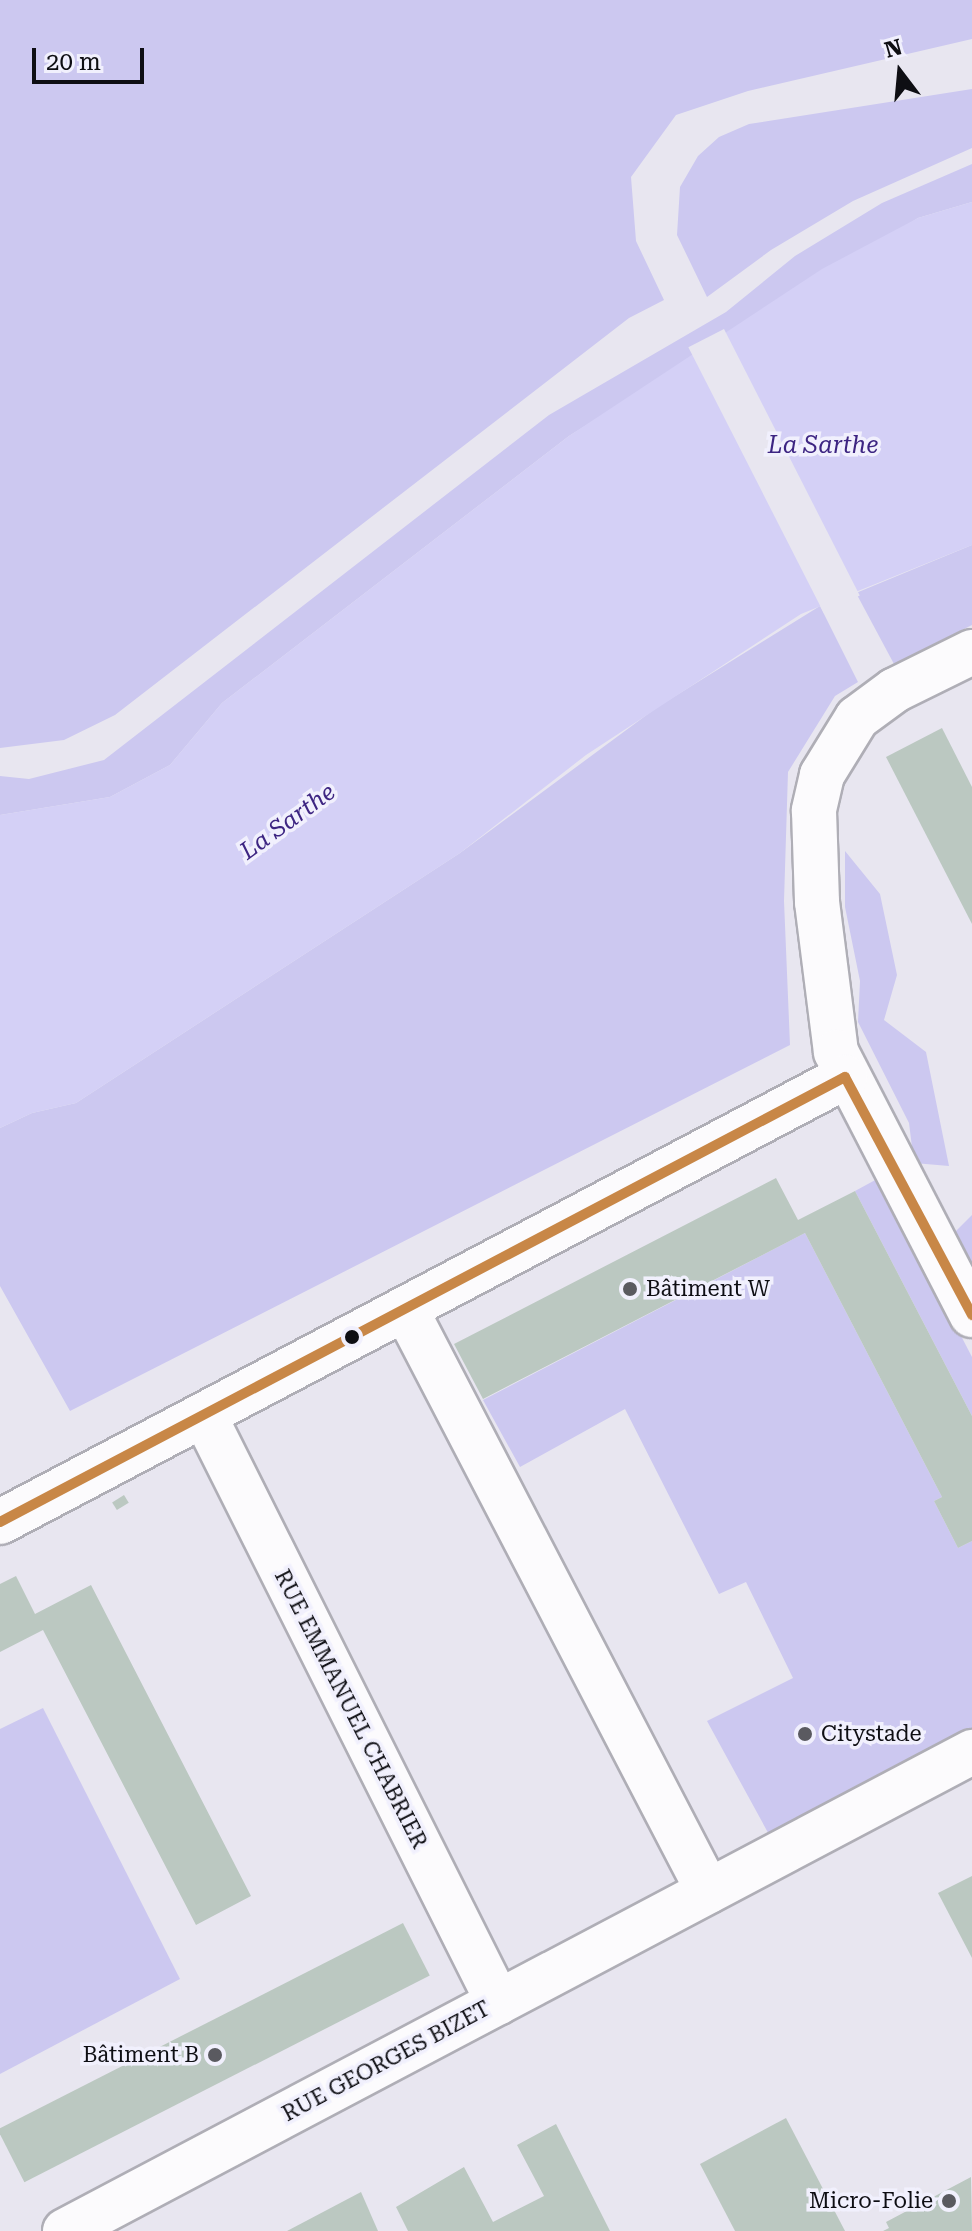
<!DOCTYPE html>
<meta charset="utf-8">
<style>
body{margin:0}
#map{position:relative;width:972px;height:2231px;overflow:hidden;background:#e8e6f0;font-family:"Roboto Serif",serif}
div>[style]{position:absolute}
.green>*{inset:0;background:#ccc8f0}
.water>*{inset:0;background:#d4d0f6}
.pier>*{inset:0;background:#e8e6f0;transform-origin:0 0}
.building>*{inset:0;background:#bbc8c1;transform-origin:0 0}
.roads{filter:drop-shadow(2px 0 #afaeb6) drop-shadow(-2px 0 #afaeb6) drop-shadow(0 2px #afaeb6) drop-shadow(0 -2px #afaeb6)}
.minor>*{height:44px;margin:-22px;padding:0 22px;transform-origin:22px;border-radius:22px;background:#fcfbfd}
.bus-1>*{height:10px;margin:-5px;padding:0 5px;transform-origin:5px;border-radius:5px;background:#c88747}
.dots>*{width:22px;height:22px;translate:-50% -50%;box-sizing:border-box;border:4px solid #f1f0fd;border-radius:50%}
span{translate:-50% -50%;white-space:nowrap;text-align:center;line-height:1.15;-webkit-text-stroke:7px #f1f0fd;paint-order:stroke}
.poi-label{font-size:22px;color:#0e0e13}
.left{translate:0 -50%;text-align:left}
.right{translate:-100% -50%;text-align:right}
.street-label{font-size:22px;color:#0e0e13}
.water-label{font-size:24px;color:#3d2582;font-style:italic}
.north{position:absolute;left:860px;top:32px;width:80px;height:80px;-webkit-text-stroke:6px #f1f0fd;paint-order:stroke;rotate:344deg;font-size:22px;font-weight:700;line-height:32px;text-align:center;color:#0e0e13}
.north::after{content:'';display:block;margin:auto;width:28px;height:36px;background:#0e0e13;clip-path:polygon(50% 0,100% 100%,50% 72%,0 100%)}
.scale{position:absolute;left:32px;top:48px;width:112px;height:36px;box-sizing:border-box;border:4px solid #0e0e13;border-top:0;padding-left:10px;font-size:24px;line-height:28px;white-space:nowrap;color:#0e0e13;-webkit-text-stroke:6px #f1f0fd;paint-order:stroke}
</style>
<div id="map">
<div class="green">
<div style="clip-path:polygon(0 0,972px 0,972px 39px,748px 91px,676px 115px,631px 177px,636px 241px,664px 300px,629px 318px,115px 715px,64px 740px,0 748px)"></div>
<div style="clip-path:polygon(972px 89px,972px 148px,853px 201px,771px 250px,707px 297px,677px 235px,680px 187px,698px 156px,719px 137px,749px 124px)"></div>
<div style="clip-path:polygon(972px 164px,972px 202px,918px 218px,569px 436px,222px 703px,170px 765px,110px 797px,0 815px,0 776px,29px 779px,104px 760px,549px 415px,726px 312px,795px 256px,882px 203px)"></div>
<div style="clip-path:polygon(972px 545px,972px 625px,894px 664px,856px 593px)"></div>
<div style="clip-path:polygon(820px 606px,858px 682px,835px 696px,788px 772px,784px 901px,790px 1045px,70px 1411px,0 1286px,0 1128px,32px 1113px,76px 1103px,460px 853px,656px 708px)"></div>
<div style="clip-path:polygon(845px 851px,880px 894px,897px 975px,884px 1020px,926px 1052px,949px 1166px,914px 1163px,909px 1123px,858px 1022px,860px 981px,845px 907px)"></div>
<div style="clip-path:polygon(879px 1178px,972px 1357px,972px 1416px,855px 1191px)"></div>
<div style="clip-path:polygon(972px 1215px,972px 1280px,952px 1235px)"></div>
<div style="clip-path:polygon(805px 1233px,942px 1497px,934px 1501px,958px 1548px,972px 1541px,972px 1737px,772px 1840px,707px 1721px,793px 1678px,746px 1582px,719px 1594px,625px 1409px,520px 1467px,483px 1400px)"></div>
<div style="clip-path:polygon(43px 1708px,180px 1979px,0 2074px,0 1729px)"></div>
</div>
<div class="water">
<div style="clip-path:polygon(972px 202px,972px 545px,801px 614px,586px 755px,460px 853px,76px 1103px,32px 1113px,0 1128px,0 815px,110px 797px,170px 765px,222px 703px,569px 436px,822px 269px,918px 218px)"></div>
</div>
<div class="pier">
<div style="left:724px;top:329px;width:299px;height:40px;rotate:63deg"></div>
</div>
<div class="building">
<div style="clip-path:polygon(942px 728px,972px 787px,972px 924px,886px 757px)"></div>
<div style="clip-path:polygon(776px 1178px,798px 1220px,855px 1191px,972px 1416px,972px 1541px,958px 1548px,934px 1501px,942px 1497px,805px 1233px,483px 1399px,454px 1344px)"></div>
<div style="left:124px;top:1495px;width:9px;height:14px;rotate:58deg"></div>
<div style="clip-path:polygon(16px 1576px,35px 1614px,91px 1585px,251px 1896px,196px 1925px,43px 1630px,0 1652px,0 1584px)"></div>
<div style="clip-path:polygon(972px 1876px,972px 1958px,938px 1893px)"></div>
<div style="left:403px;top:1923px;width:59px;height:455px;rotate:63deg"></div>
<div style="clip-path:polygon(786px 2118px,845px 2231px,735px 2231px,700px 2164px)"></div>
<div style="clip-path:polygon(556px 2124px,610px 2231px,408px 2231px,396px 2207px,464px 2167px,493px 2222px,544px 2196px,517px 2145px)"></div>
<div style="clip-path:polygon(971px 2177px,972px 2231px,883px 2231px,889px 2228px,886px 2222px)"></div>
<div style="clip-path:polygon(361px 2192px,378px 2231px,287px 2231px)"></div>
</div>
<div class="roads">
<div class="minor">
<div style="left:972px;top:652px;width:86px;rotate:153.7deg"></div>
<div style="left:895px;top:690px;width:47px;rotate:143.6deg"></div>
<div style="left:857px;top:718px;width:67px;rotate:121.6deg"></div>
<div style="left:822px;top:775px;width:37px;rotate:103deg"></div>
<div style="left:814px;top:811px;width:91px;rotate:88.1deg"></div>
<div style="left:817px;top:902px;width:151px;rotate:82.8deg"></div>
<div style="left:836px;top:1052px;width:296px;rotate:62.7deg"></div>
<div style="left:406px;top:1310px;width:655px;rotate:62.53deg"></div>
<div style="left:204px;top:1415px;width:657px;rotate:63.4deg"></div>
<div style="left:0;top:1522px;width:955px;rotate:-27.77deg"></div>
<div style="left:65px;top:2231px;width:1026px;rotate:-27.84deg"></div>
</div>
</div>
<div class="bus-1">
<div style="left:845px;top:1077px;width:270px;rotate:61.9deg"></div>
<div style="left:0;top:1522px;width:955px;rotate:-27.77deg"></div>
</div>
<div class="dots">
<div style="left:630px;top:1289px;background:#5a5a60"></div>
<div style="left:352px;top:1337px;background:#0e0e13"></div>
<div style="left:805px;top:1734px;background:#5a5a60"></div>
<div style="left:215px;top:2055px;background:#5a5a60"></div>
<div style="left:949px;top:2201px;background:#5a5a60"></div>
</div>
<div class="poi-label">
<span class="left" style="left:646px;top:1289px">Bâtiment W</span>
<span class="left" style="left:821px;top:1734px">Citystade</span>
<span class="right" style="left:199px;top:2055px">Bâtiment B</span>
<span class="right" style="left:933px;top:2201px">Micro-Folie</span>
</div>
<div class="street-label">
<span style="left:351px;top:1709px;rotate:63deg">RUE EMMANUEL CHABRIER</span>
<span style="left:386px;top:2061px;rotate:-28deg">RUE GEORGES BIZET</span>
</div>
<div class="water-label">
<span style="left:823px;top:446px">La Sarthe</span>
<span style="left:288px;top:822px;rotate:-36deg">La Sarthe</span>
</div>
<div class="north">N</div>
<div class="scale">20 m</div>
</div>
